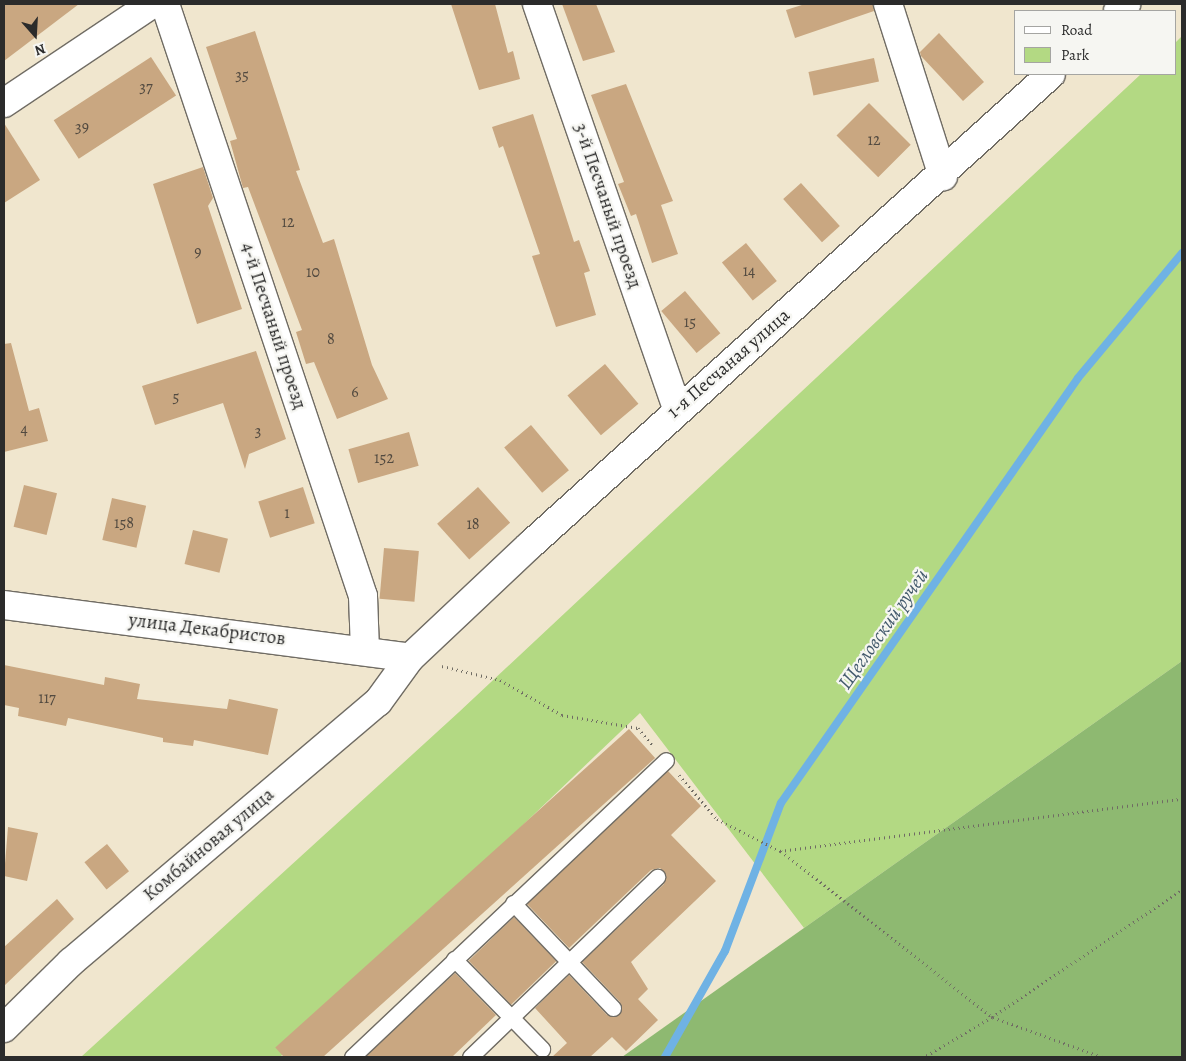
<!DOCTYPE html>
<meta charset="utf-8">
<style>
body{margin:0}
#map{position:relative;width:1186px;height:1061px;overflow:hidden;background:#f0e6ce;font-family:Alegreya,serif}
div>[style]{position:absolute}
.green>*{inset:0;background:#b3d983}
.forest>*{inset:0;background:#8eb971}
.stream>*{height:8px;margin:-4px;padding:0 4px;transform-origin:4px;border-radius:4px;background:#6fb2e4}
.building>*{inset:0;background:#c9a781;transform-origin:0 0}
.path>*{height:3px;margin-top:-1.5px;transform-origin:0;background:repeating-linear-gradient(90deg,#706c64 0 1px,transparent 0 5px)}
.roads{filter:drop-shadow(1px 0 #706c64) drop-shadow(-1px 0 #706c64) drop-shadow(0 1px #706c64) drop-shadow(0 -1px #706c64)}
.service>*{height:15px;margin:-7.5px;padding:0 7.5px;transform-origin:7.5px;border-radius:7.5px;background:#fff}
.minor>*{height:28px;margin:-14px;padding:0 14px;transform-origin:14px;border-radius:14px;background:#fff}
span{translate:-50% -50%;white-space:nowrap;text-align:center;line-height:1.15;-webkit-text-stroke:4.5px #f6f6f2;paint-order:stroke}
.number-label{font-size:16px;color:#524a40}
.number-label span{-webkit-text-stroke-width:0}
.street-label{font-size:19px;color:#2b2b2b}
.water-label{font-size:20px;color:#435a6c;font-style:italic}
.frame{position:absolute;inset:0;border:5px solid #2b2b2b;pointer-events:none}
.legend{position:absolute;left:1014px;top:10px;width:162px;height:65px;box-sizing:border-box;background:#f6f6f2;border:1px solid #a5a5a2;margin:0;padding:6px 9px;list-style:none;font-size:15px;color:#2b2b2b}
.legend li{display:flex;align-items:center;gap:10px;height:25px}
.legend b{width:25px;border:1px solid #a5a5a2}
.north{position:absolute;left:10px;top:10px;width:50px;height:50px;-webkit-text-stroke:4px #f6f6f2;paint-order:stroke;rotate:161deg;font-size:14px;font-weight:700;line-height:20px;text-align:center;color:#2b2b2b}
.north::after{content:'';display:block;margin:auto;width:18px;height:22px;background:#2b2b2b;clip-path:polygon(50% 0,100% 100%,50% 72%,0 100%)}
</style>
<div id="map">
<div class="green">
<div style="clip-path:polygon(1182px 36px,1182px 661px,804px 928px,640px 713px,280px 1057px,81px 1057px,459px 712px,1141px 74px,1175px 74px,1175px 43px)"></div>
</div>
<div class="forest">
<div style="clip-path:polygon(1182px 661px,1182px 1057px,622px 1057px,804px 928px)"></div>
</div>
<div class="stream">
<div style="left:665px;top:1057px;width:122px;rotate:-60.5deg"></div>
<div style="left:725px;top:951px;width:158px;rotate:-69.3deg"></div>
<div style="left:781px;top:803px;width:518px;rotate:-55.05deg"></div>
<div style="left:1078px;top:378px;width:163px;rotate:-50.2deg"></div>
</div>
<div class="building">
<div style="clip-path:polygon(4px 4px,79px 4px,4px 61px)"></div>
<div style="clip-path:polygon(451px 4px,495px 4px,508px 53px,513px 51px,520px 79px,479px 90px)"></div>
<div style="clip-path:polygon(562px 4px,596px 4px,615px 52px,583px 61px)"></div>
<div style="clip-path:polygon(805px 4px,873px 4px,874px 11px,795px 38px,786px 10px)"></div>
<div style="clip-path:polygon(255px 31px,300px 170px,296px 171px,323px 243px,334px 239px,372px 365px,388px 399px,337px 419px,314px 362px,306px 364px,296px 332px,302px 330px,248px 187px,243px 188px,230px 141px,237px 139px,206px 47px)"></div>
<div style="clip-path:polygon(939px 33px,984px 82px,963px 101px,921px 56px,920px 52px)"></div>
<div style="left:151px;top:57px;width:46px;height:116px;rotate:57deg"></div>
<div style="left:874px;top:58px;width:24px;height:67px;rotate:78deg"></div>
<div style="clip-path:polygon(626px 84px,673px 201px,661px 205px,678px 254px,652px 263px,636px 214px,631px 216px,618px 184px,624px 182px,591px 95px)"></div>
<div style="left:869px;top:103px;width:59px;height:46px;rotate:45deg"></div>
<div style="clip-path:polygon(533px 114px,574px 242px,579px 240px,590px 271px,584px 273px,596px 315px,556px 327px,532px 256px,540px 254px,503px 146px,499px 148px,492px 127px)"></div>
<div style="clip-path:polygon(4px 123px,40px 180px,4px 203px)"></div>
<div style="clip-path:polygon(203px 167px,213px 198px,208px 206px,242px 309px,197px 324px,153px 184px)"></div>
<div style="left:801px;top:183px;width:58px;height:24px;rotate:48deg"></div>
<div style="left:746px;top:243px;width:49px;height:31px;rotate:51deg"></div>
<div style="left:685px;top:291px;width:55px;height:31px;rotate:50deg"></div>
<div style="clip-path:polygon(11px 343px,29px 411px,39px 408px,48px 441px,4px 452px,4px 344px)"></div>
<div style="clip-path:polygon(256px 351px,286px 439px,249px 454px,245px 469px,223px 403px,155px 425px,142px 386px)"></div>
<div style="left:605px;top:364px;width:52px;height:49px;rotate:50deg"></div>
<div style="left:531px;top:425px;width:59px;height:35px;rotate:50deg"></div>
<div style="left:409px;top:432px;width:35px;height:63px;rotate:74deg"></div>
<div style="left:24px;top:485px;width:34px;height:43px;rotate:14deg"></div>
<div style="left:303px;top:487px;width:38px;height:47px;rotate:72deg"></div>
<div style="left:478px;top:487px;width:48px;height:55px;rotate:48deg"></div>
<div style="left:112px;top:498px;width:35px;height:43px;rotate:13deg"></div>
<div style="left:193px;top:530px;width:36px;height:35px;rotate:14deg"></div>
<div style="left:384px;top:548px;width:35px;height:51px;rotate:5deg"></div>
<div style="clip-path:polygon(4px 665px,104px 685px,105px 677px,140px 684px,137px 699px,227px 709px,229px 699px,278px 709px,268px 755px,194px 740px,193px 746px,163px 742px,163px 738px,68px 718px,66px 726px,18px 716px,19px 708px,4px 705px)"></div>
<div style="left:629px;top:729px;width:39px;height:476px;rotate:48deg"></div>
<div style="clip-path:polygon(668px 771px,701px 806px,671px 835px,716px 881px,631px 962px,648px 989px,638px 999px,658px 1020px,626px 1051px,612px 1037px,590px 1057px,552px 1057px,567px 1043px,535px 1008px,569px 975px,607px 1015px,620px 1014px,620px 1002px,582px 962px,664px 884px,666px 875px,660px 868px,651px 870px,569px 948px,527px 904px)"></div>
<div style="clip-path:polygon(8px 827px,38px 833px,27px 881px,4px 876px)"></div>
<div style="left:107px;top:844px;width:35px;height:29px;rotate:51deg"></div>
<div style="clip-path:polygon(57px 899px,74px 919px,4px 986px,4px 947px)"></div>
<div style="left:514px;top:917px;width:61px;height:63px;rotate:46deg"></div>
<div style="clip-path:polygon(455px 973px,496px 1015px,452px 1057px,365px 1057px)"></div>
</div>
<div class="path">
<div style="left:442px;top:666px;width:60px;rotate:13.6deg"></div>
<div style="left:500px;top:680px;width:71px;rotate:29.4deg"></div>
<div style="left:562px;top:715px;width:77px;rotate:9.7deg"></div>
<div style="left:638px;top:728px;width:23px;rotate:50deg"></div>
<div style="left:679px;top:775px;width:58px;rotate:49.2deg"></div>
<div style="left:717px;top:819px;width:71px;rotate:26.9deg"></div>
<div style="left:780px;top:851px;width:405px;rotate:-7.4deg"></div>
<div style="left:781px;top:851px;width:268px;rotate:38.2deg"></div>
<div style="left:992px;top:1017px;width:79px;rotate:149.5deg"></div>
<div style="left:1102px;top:1057px;width:117px;rotate:-160deg"></div>
<div style="left:992px;top:1017px;width:229px;rotate:-33.8deg"></div>
</div>
<div class="roads">
<div class="service">
<div style="left:513px;top:903px;width:145px;rotate:46.4deg"></div>
<div style="left:454px;top:959px;width:126px;rotate:45.6deg"></div>
<div style="left:352px;top:1057px;width:432px;rotate:-43.4deg"></div>
<div style="left:470px;top:1057px;width:260px;rotate:-43.9deg"></div>
</div>
<div class="minor">
<div style="left:165px;top:4px;width:624px;rotate:71.51deg"></div>
<div style="left:363px;top:596px;width:54px;rotate:87.9deg"></div>
<div style="left:537px;top:4px;width:429px;rotate:70.9deg"></div>
<div style="left:888px;top:4px;width:181px;rotate:72.3deg"></div>
<div style="left:1118px;top:11px;width:11px;rotate:-41deg"></div>
<div style="left:4px;top:103px;width:178px;rotate:-33.8deg"></div>
<div style="left:4px;top:605px;width:409px;rotate:7.4deg"></div>
<div style="left:4px;top:1028px;width:94px;rotate:-44.6deg"></div>
<div style="left:71px;top:962px;width:402px;rotate:-40.3deg"></div>
<div style="left:378px;top:702px;width:54px;rotate:-54deg"></div>
<div style="left:410px;top:658px;width:165px;rotate:-43.3deg"></div>
<div style="left:530px;top:545px;width:702px;rotate:-42.11deg"></div>
</div>
</div>
<div class="number-label">
<span style="left:242px;top:75px">35</span>
<span style="left:146px;top:87px">37</span>
<span style="left:82px;top:127px">39</span>
<span style="left:874px;top:140px">12</span>
<span style="left:288px;top:222px">12</span>
<span style="left:198px;top:252px">9</span>
<span style="left:749px;top:271px">14</span>
<span style="left:313px;top:272px">10</span>
<span style="left:690px;top:322px">15</span>
<span style="left:331px;top:339px">8</span>
<span style="left:355px;top:392px">6</span>
<span style="left:176px;top:397px">5</span>
<span style="left:24px;top:429px">4</span>
<span style="left:258px;top:431px">3</span>
<span style="left:384px;top:458px">152</span>
<span style="left:287px;top:513px">1</span>
<span style="left:124px;top:523px">158</span>
<span style="left:473px;top:524px">18</span>
<span style="left:47px;top:698px">117</span>
</div>
<div class="street-label">
<span style="left:607px;top:206px;rotate:71deg">3-й Песчаный проезд</span>
<span style="left:273px;top:326px;rotate:72deg">4-й Песчаный проезд</span>
<span style="left:729px;top:364px;rotate:-41deg">1-я Песчаная улица</span>
<span style="left:207px;top:630px;rotate:7deg">улица Декабристов</span>
<span style="left:209px;top:845px;rotate:-40deg">Комбайновая улица</span>
</div>
<div class="water-label">
<span style="left:883px;top:629px;rotate:-55deg">Щегловский ручей</span>
</div>
<div class="frame"></div>
<ul class="legend">
<li><b style="height:6px;background:#fff"></b>Road</li>
<li><b style="height:14px;background:#b3d983"></b>Park</li>
</ul>
<div class="north">N</div>
</div>
